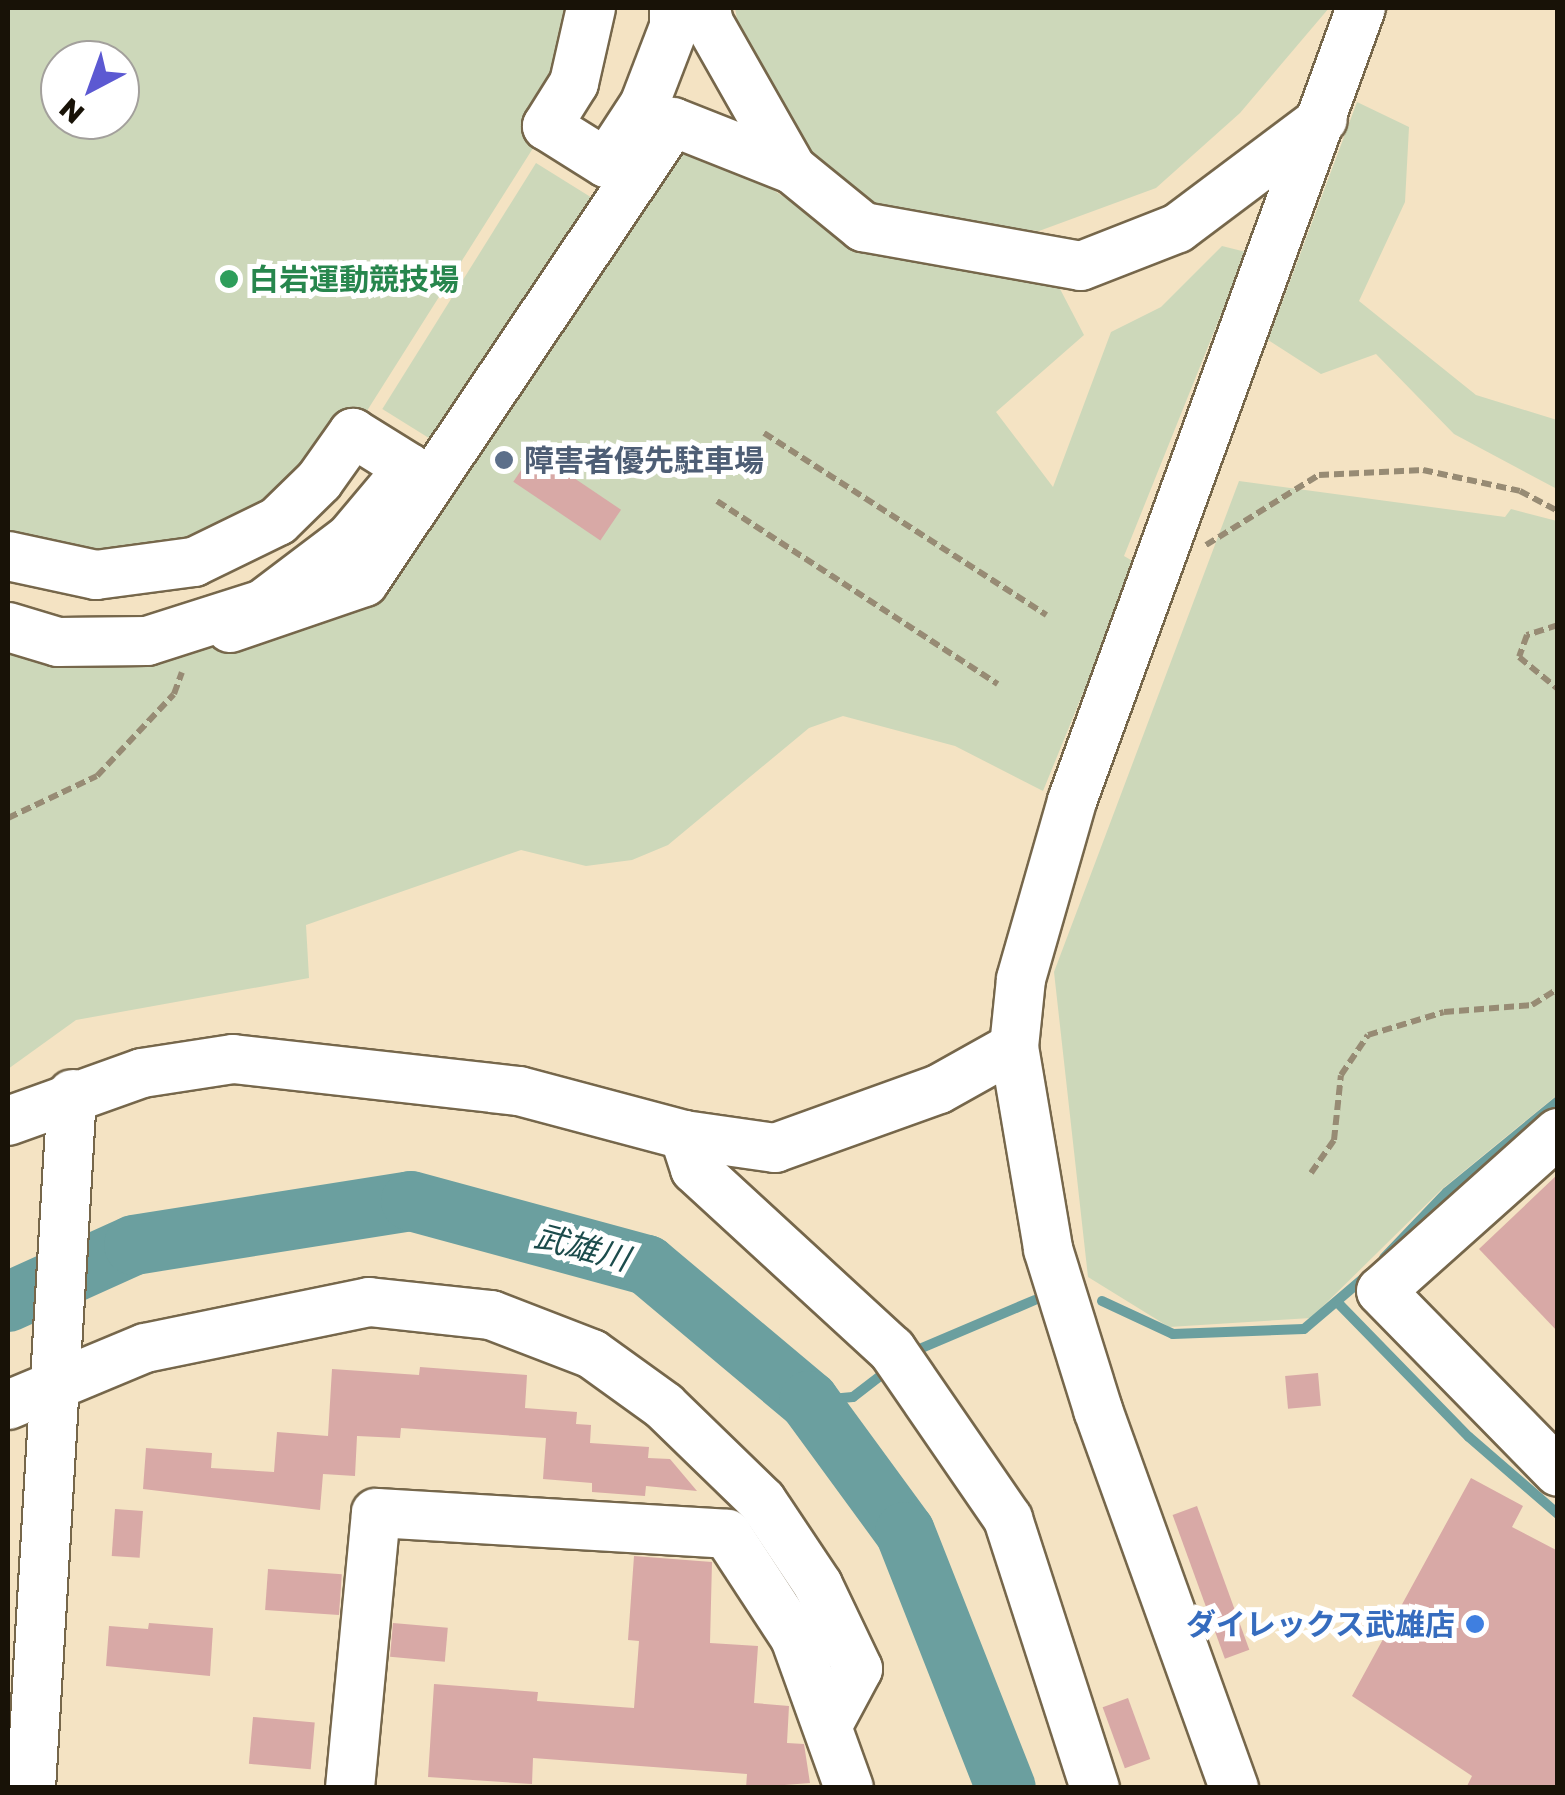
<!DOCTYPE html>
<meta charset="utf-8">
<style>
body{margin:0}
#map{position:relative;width:1565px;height:1795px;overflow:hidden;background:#f4e3c3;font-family:"Golos Text","Noto Sans JP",sans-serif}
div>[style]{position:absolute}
.green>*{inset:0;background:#cdd8ba;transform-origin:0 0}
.stream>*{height:10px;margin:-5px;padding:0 5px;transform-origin:5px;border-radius:5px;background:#6b9f9f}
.river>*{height:60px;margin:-30px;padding:0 30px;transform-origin:30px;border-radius:30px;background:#6b9f9f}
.building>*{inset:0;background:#d8a9a6;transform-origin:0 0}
.path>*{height:6px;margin-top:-3px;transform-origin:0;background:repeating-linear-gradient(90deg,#978b74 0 10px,transparent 0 15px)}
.roads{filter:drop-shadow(2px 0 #76674b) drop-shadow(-2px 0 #76674b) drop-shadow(0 2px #76674b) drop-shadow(0 -2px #76674b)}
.minor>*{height:48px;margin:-24px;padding:0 24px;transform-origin:24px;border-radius:24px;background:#fff}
.dots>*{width:28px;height:28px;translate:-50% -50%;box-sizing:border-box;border:5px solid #fff;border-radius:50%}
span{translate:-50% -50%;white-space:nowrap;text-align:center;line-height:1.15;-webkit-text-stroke:10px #fff;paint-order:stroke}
.leisure-label{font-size:30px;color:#27864d;font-weight:700}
.left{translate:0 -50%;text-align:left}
.service-label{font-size:30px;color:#4e5e75;font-weight:700}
.shop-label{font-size:30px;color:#366cbe;font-weight:700}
.right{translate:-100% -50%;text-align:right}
.water-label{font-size:32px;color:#1c4c4c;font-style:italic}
.frame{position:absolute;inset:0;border:10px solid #181207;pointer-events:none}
.north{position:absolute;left:40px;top:40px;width:100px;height:100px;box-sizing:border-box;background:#fff;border:2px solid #a3a09c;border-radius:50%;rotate:221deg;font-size:28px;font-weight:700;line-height:40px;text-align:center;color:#181207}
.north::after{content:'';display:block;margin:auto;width:35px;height:45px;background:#5c59d2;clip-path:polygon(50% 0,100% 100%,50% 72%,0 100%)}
</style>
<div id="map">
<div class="green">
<div style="clip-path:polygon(evenodd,8px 8px,591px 8px,547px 126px,353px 433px,235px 548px,8px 556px,8px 8px,60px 60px,120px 60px,120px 120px,60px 120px,60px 60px)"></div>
<div style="clip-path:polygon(735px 8px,1329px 8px,1240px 113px,1156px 188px,1039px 231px,893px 219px,831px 183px,741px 41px)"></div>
<div style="clip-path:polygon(1357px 102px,1409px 127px,1405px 202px,1359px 301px,1476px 395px,1557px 420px,1557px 489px,1454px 434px,1376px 354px,1321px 374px,1268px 340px)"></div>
<div style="clip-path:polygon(684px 153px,727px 160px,864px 249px,1059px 287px,1084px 335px,996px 412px,1053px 487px,1111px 332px,1161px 307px,1222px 246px,1246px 252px,1124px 556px,1136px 563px,1043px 791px,955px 746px,843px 716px,809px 728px,668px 845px,632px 860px,586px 866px,521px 850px,306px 925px,309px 978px,76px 1020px,8px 1069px,8px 627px,268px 631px,389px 592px,638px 211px)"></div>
<div style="left:536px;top:163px;width:71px;height:290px;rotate:32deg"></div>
<div style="clip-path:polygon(1239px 481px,1505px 517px,1511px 509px,1557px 521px,1557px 1095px,1442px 1189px,1311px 1318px,1169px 1327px,1088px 1277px,1054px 972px)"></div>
</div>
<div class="stream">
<div style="left:1384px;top:1258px;width:91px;rotate:-46.3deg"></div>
<div style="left:1447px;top:1192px;width:144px;rotate:-39.3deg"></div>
<div style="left:1102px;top:1301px;width:78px;rotate:24.9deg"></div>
<div style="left:1173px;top:1334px;width:131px;rotate:-2.2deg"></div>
<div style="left:1304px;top:1329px;width:80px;rotate:-40.4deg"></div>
<div style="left:1339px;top:1304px;width:186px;rotate:45.7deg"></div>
<div style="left:1469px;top:1437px;width:118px;rotate:40.9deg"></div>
<div style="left:917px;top:1350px;width:128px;rotate:-23deg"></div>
<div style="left:809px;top:1401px;width:44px;rotate:-5.2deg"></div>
<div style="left:853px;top:1397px;width:44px;rotate:-37.6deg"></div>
</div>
<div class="river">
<div style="left:8px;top:1302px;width:138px;rotate:-24.3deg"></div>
<div style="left:134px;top:1245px;width:280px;rotate:-9deg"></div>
<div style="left:411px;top:1201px;width:245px;rotate:15.2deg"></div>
<div style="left:647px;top:1265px;width:212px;rotate:40deg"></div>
<div style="left:809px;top:1401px;width:162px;rotate:53.8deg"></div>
<div style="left:905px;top:1532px;width:275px;rotate:68.5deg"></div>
</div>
<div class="building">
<div style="left:534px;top:451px;width:105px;height:37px;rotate:34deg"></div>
<div style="clip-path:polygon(1558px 1174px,1558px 1332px,1479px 1249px)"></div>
<div style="clip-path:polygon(420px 1367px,527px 1375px,525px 1408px,577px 1412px,576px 1424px,591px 1425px,590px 1443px,649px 1447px,648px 1458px,670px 1459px,697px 1491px,646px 1486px,645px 1496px,592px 1492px,592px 1483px,543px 1479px,546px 1438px,401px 1428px,400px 1438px,357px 1436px,355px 1476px,323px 1474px,320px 1510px,143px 1489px,146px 1448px,212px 1453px,211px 1468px,274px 1472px,277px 1432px,328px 1436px,332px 1369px,419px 1375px)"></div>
<div style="left:1318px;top:1373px;width:33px;height:33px;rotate:85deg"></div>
<div style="clip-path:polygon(1471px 1478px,1523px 1506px,1512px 1527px,1558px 1551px,1558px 1788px,1466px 1788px,1472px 1776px,1352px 1696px)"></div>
<div style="left:1197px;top:1506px;width:153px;height:26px;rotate:70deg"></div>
<div style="left:115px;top:1509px;width:28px;height:47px;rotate:4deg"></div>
<div style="clip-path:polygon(634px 1556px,712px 1562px,710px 1643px,758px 1646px,754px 1703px,789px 1706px,787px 1743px,804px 1744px,810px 1783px,746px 1788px,747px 1774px,533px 1758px,532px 1784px,428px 1777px,434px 1684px,538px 1692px,537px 1701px,634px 1708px,639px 1641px,628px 1640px)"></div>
<div style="left:268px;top:1569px;width:74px;height:41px;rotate:4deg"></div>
<div style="clip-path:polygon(149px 1623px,213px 1628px,210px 1676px,106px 1666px,109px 1626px,148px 1629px)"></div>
<div style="left:393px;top:1623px;width:55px;height:34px;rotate:5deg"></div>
<div style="left:1128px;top:1698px;width:65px;height:27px;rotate:70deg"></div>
<div style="left:253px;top:1717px;width:62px;height:47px;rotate:5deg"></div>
</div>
<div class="path">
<div style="left:764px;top:433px;width:336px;rotate:32.8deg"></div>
<div style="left:717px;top:501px;width:335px;rotate:33.1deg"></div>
<div style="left:1206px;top:545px;width:133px;rotate:-31.8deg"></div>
<div style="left:1319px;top:475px;width:104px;rotate:-2.8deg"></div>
<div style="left:1423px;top:470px;width:99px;rotate:12.2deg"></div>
<div style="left:1520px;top:491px;width:43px;rotate:27.8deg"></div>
<div style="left:1558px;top:625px;width:33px;rotate:162deg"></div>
<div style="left:1527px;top:635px;width:23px;rotate:110deg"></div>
<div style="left:1519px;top:657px;width:50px;rotate:39.4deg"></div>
<div style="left:8px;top:818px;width:98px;rotate:-25.3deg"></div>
<div style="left:97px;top:776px;width:112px;rotate:-46.8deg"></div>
<div style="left:174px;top:694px;width:23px;rotate:-70deg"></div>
<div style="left:1311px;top:1173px;width:40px;rotate:-55.1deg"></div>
<div style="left:1334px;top:1140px;width:65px;rotate:-83.9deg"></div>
<div style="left:1341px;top:1075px;width:48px;rotate:-56deg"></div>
<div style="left:1368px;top:1035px;width:79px;rotate:-16.8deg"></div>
<div style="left:1444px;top:1012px;width:88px;rotate:-4.5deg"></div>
<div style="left:1532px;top:1005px;width:31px;rotate:-32deg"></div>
</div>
<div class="roads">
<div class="minor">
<div style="left:591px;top:8px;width:77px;rotate:102.8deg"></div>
<div style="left:574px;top:83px;width:51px;rotate:122.1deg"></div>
<div style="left:547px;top:126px;width:70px;rotate:32.1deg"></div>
<div style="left:606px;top:163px;width:69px;rotate:-56.8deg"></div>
<div style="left:644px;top:105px;width:84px;rotate:-69deg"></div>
<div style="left:674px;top:27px;width:19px;rotate:-90deg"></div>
<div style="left:706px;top:8px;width:15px;rotate:79deg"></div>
<div style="left:709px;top:23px;width:168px;rotate:60.4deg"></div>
<div style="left:8px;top:556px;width:90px;rotate:12.2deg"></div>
<div style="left:96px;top:575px;width:99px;rotate:-7.6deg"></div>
<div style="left:194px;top:562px;width:93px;rotate:-26deg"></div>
<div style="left:278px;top:521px;width:57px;rotate:-44.3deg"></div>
<div style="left:319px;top:481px;width:59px;rotate:-54.7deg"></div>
<div style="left:353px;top:433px;width:66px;rotate:32deg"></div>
<div style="left:409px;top:468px;width:92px;rotate:130.1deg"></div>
<div style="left:350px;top:538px;width:109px;rotate:142.8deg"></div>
<div style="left:263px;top:604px;width:122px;rotate:162.3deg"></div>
<div style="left:147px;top:641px;width:89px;rotate:179.4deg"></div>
<div style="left:58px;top:642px;width:52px;rotate:-163.3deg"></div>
<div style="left:230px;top:628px;width:142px;rotate:-18.9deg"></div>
<div style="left:364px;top:582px;width:554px;rotate:-56.11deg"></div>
<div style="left:673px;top:122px;width:128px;rotate:21.6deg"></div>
<div style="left:792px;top:169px;width:92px;rotate:39.2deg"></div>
<div style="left:863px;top:227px;width:221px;rotate:10.1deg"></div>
<div style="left:1081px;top:266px;width:104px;rotate:-21.4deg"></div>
<div style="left:1178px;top:228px;width:181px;rotate:-36.9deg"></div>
<div style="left:1014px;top:1047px;width:205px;rotate:80.4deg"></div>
<div style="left:1048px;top:1249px;width:169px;rotate:72.7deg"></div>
<div style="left:1098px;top:1410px;width:402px;rotate:70.2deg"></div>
<div style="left:8px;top:1121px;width:142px;rotate:-19.7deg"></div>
<div style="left:142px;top:1073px;width:92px;rotate:-8.7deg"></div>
<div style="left:233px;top:1059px;width:288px;rotate:6.4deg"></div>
<div style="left:519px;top:1091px;width:171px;rotate:14.9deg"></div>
<div style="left:684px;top:1135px;width:92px;rotate:8.1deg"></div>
<div style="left:775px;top:1148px;width:174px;rotate:-19.8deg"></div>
<div style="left:939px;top:1089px;width:86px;rotate:-29.2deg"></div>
<div style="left:1014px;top:1047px;width:68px;rotate:-84.1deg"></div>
<div style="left:1021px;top:979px;width:185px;rotate:-74deg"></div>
<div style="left:1072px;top:801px;width:844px;rotate:-69.98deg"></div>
<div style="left:1558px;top:1133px;width:237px;rotate:138.2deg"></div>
<div style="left:1381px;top:1291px;width:253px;rotate:45.6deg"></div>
<div style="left:684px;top:1135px;width:36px;rotate:72deg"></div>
<div style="left:695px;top:1169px;width:268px;rotate:42.6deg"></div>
<div style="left:892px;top:1350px;width:205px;rotate:55.5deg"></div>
<div style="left:1008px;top:1519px;width:283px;rotate:72.1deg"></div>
<div style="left:8px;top:1405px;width:148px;rotate:-22.6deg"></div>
<div style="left:145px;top:1348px;width:229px;rotate:-11.6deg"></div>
<div style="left:369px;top:1302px;width:123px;rotate:6.1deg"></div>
<div style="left:491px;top:1315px;width:108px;rotate:21.1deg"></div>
<div style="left:592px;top:1354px;width:89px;rotate:35.8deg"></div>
<div style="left:664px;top:1406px;width:136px;rotate:44.1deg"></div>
<div style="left:762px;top:1501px;width:101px;rotate:56.3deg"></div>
<div style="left:818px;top:1585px;width:93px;rotate:64.5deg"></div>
<div style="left:858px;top:1669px;width:61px;rotate:118.2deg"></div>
<div style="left:31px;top:1788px;width:695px;rotate:-86.62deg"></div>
<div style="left:350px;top:1788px;width:276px;rotate:-84.6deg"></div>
<div style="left:376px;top:1513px;width:352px;rotate:3.4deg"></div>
<div style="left:727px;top:1534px;width:124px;rotate:56.8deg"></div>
<div style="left:795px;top:1638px;width:159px;rotate:70.2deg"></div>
</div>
</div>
<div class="dots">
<div style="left:229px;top:279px;background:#2e9e5b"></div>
<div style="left:504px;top:460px;background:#5c6f8a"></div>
<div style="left:1475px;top:1624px;background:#3f7fe0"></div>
</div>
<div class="leisure-label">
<span class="left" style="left:249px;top:279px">白岩運動競技場</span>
</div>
<div class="service-label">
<span class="left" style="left:524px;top:460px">障害者優先駐車場</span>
</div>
<div class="shop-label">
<span class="right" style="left:1455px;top:1624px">ダイレックス武雄店</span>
</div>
<div class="water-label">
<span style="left:582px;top:1247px;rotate:15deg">武雄川</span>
</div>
<div class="frame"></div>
<div class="north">N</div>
</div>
